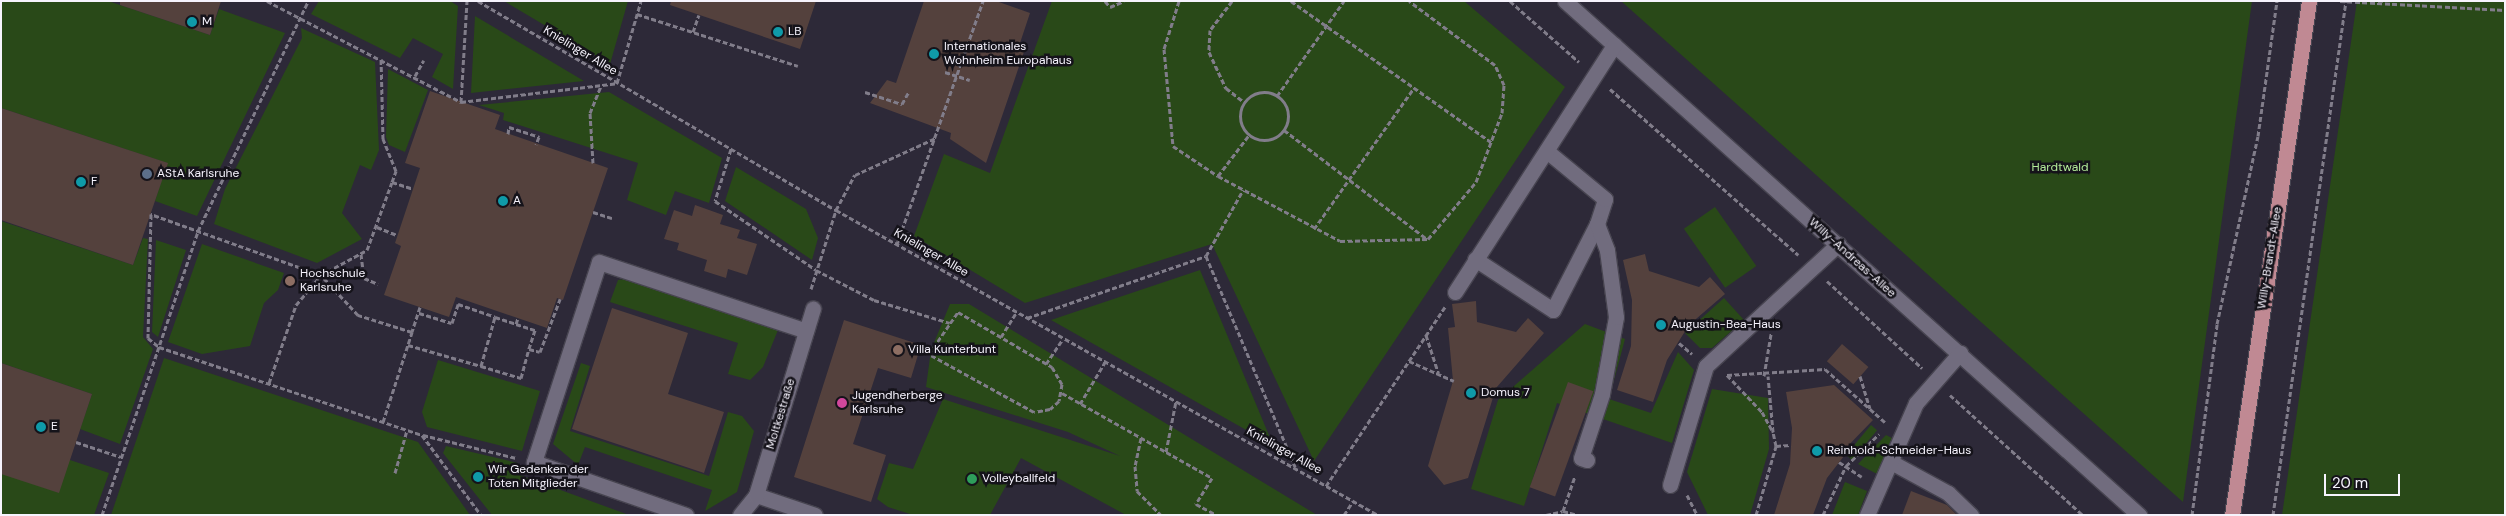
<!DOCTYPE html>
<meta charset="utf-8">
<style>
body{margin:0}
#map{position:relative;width:2506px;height:516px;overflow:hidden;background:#2d2938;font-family:"DM Sans",sans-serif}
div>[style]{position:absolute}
.green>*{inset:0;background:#294918;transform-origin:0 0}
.building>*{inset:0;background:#54413d;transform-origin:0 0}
.path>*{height:3px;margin-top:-1.5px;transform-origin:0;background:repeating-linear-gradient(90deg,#817d8a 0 5px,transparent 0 7.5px)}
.path>.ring{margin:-1.5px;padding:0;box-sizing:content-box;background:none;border:3px solid #817d8a;border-radius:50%}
.roads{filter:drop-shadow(1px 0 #474450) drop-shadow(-1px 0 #474450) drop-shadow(0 1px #474450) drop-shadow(0 -1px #474450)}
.minor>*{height:15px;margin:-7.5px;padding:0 7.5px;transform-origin:7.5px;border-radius:7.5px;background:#716c7e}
.major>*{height:15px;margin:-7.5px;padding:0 7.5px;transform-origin:7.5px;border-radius:7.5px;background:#c08993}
.path-bridge>*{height:3px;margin-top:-1.5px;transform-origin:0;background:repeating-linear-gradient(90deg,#817d8a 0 5px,transparent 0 7.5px)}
.dots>*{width:14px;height:14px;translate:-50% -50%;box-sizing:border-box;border:2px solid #15131a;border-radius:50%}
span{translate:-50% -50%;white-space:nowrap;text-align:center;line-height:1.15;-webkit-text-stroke:5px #15131a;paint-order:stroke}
.poi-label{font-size:12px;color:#f6f3fd}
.left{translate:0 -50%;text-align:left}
.street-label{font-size:12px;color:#f6f3fd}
.park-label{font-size:12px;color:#b2ea98}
.frame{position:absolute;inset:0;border:2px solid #f6f3fd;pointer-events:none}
.scale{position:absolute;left:2324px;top:474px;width:76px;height:22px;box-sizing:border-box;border:2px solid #f6f3fd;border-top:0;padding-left:6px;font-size:15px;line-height:18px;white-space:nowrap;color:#f6f3fd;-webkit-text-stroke:4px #15131a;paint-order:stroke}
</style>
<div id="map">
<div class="green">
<div style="clip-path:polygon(1px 1px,108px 1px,210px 35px,219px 9px,285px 33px,197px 216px,155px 201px,167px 163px,1px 108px)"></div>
<div style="clip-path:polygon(319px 1px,450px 1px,458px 6px,453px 89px,432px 77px,443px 54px,413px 38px,400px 58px,311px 14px)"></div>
<div style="clip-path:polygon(504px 1px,628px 1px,610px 64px)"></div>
<div style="clip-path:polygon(1052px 1px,1464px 1px,1565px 87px,1314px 461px,1212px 244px,1025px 303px,914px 236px,944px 154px,990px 173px)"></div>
<div style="clip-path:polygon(1621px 1px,2252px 1px,2183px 502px)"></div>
<div style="clip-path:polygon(2357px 1px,2505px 1px,2505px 515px,2282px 515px)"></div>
<div style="clip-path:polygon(475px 16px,584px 81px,471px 93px)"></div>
<div style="clip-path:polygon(301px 28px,375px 62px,379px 150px,371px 170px,360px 165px,342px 213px,362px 239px,317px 263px,214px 224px,225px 189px,302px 38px)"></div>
<div style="clip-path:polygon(388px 69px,428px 90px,405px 152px,389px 145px,386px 137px)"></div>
<div style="clip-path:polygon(609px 92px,722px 158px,709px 203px,675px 191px,666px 215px,627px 200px,638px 163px,503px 120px,504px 113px,479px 105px)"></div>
<div style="clip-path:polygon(736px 167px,806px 209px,818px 238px,812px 260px,725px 201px)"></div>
<div style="left:1715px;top:207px;width:72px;height:38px;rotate:55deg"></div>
<div style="clip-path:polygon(1px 221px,133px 265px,143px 238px,148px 239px,143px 337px,153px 349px,120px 444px,80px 429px,92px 394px,1px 363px)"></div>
<div style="clip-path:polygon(156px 240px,186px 250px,158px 337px,152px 332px)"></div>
<div style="clip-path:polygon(202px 244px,284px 273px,278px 290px,264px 303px,250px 346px,202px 354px,168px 342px)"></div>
<div style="clip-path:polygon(1200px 270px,1273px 445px,1051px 320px)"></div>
<div style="clip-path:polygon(625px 279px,778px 330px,763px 367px,750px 380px,728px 374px,738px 343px,610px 302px,618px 280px)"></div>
<div style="clip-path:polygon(1724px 298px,1744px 320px,1712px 348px,1700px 348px,1685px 333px)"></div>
<div style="clip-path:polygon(950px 304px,969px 304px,1317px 515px,1126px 515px,1021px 458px,990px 515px,913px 515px,888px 507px,877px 499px,889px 463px,913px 469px,943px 399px,1120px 456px,1068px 432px,926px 387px,931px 350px)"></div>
<div style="clip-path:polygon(1585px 324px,1625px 339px,1609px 399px,1651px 413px,1678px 352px,1694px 370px,1672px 443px,1557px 403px,1524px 506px,1471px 489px,1498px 400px)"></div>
<div style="clip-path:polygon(164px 358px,418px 442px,470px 515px,111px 515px)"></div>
<div style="clip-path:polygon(438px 360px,540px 391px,522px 451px,427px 427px,422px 412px)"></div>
<div style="clip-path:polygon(581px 363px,590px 366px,570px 431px,709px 476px,728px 412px,742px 416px,754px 431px,737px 492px,705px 511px,712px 490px,585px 447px,578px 465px,553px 444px)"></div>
<div style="clip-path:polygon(1712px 389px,1768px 398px,1769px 449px,1750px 515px,1708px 515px,1687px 472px)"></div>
<div style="left:1871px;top:425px;width:8px;height:39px;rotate:40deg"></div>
<div style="clip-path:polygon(1886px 435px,1892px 438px,1877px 474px,1858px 464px)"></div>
<div style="clip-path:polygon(446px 446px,518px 463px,514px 473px,629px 515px,492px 515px,443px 453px)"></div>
<div style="clip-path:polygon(70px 460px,109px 473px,94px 515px,1px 515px,1px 474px)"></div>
<div style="clip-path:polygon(1845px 482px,1867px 491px,1858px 515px,1832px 515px)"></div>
</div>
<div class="building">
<div style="clip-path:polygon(120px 1px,221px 1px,210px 35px,120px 5px)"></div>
<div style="clip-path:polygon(671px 1px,816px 1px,800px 49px,670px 5px)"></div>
<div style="clip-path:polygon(924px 1px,996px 1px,1030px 13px,1019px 46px,1025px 49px,986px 163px,950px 139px,951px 133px,870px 103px,887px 80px,896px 83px)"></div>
<div style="clip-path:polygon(430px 91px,500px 115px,495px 129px,608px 168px,563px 300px,557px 298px,547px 328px,456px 297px,449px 317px,384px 295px,401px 246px,395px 243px,420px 168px,405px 163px)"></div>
<div style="clip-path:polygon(1px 108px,168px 163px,133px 265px,1px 220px)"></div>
<div style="clip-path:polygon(695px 205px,723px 215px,720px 224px,740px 230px,737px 238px,757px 244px,747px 275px,728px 269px,726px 278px,704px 271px,707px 260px,677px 250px,679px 243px,664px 239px,674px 210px,692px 216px)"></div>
<div style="clip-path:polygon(1645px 254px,1649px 271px,1699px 287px,1710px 277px,1725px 294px,1689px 325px,1667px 360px,1653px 402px,1617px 390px,1631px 346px,1632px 300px,1623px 260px)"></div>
<div style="clip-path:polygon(1476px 301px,1477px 322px,1516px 332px,1528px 318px,1544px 333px,1496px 388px,1468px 478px,1444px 485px,1428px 466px,1453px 381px,1448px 328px,1455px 327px,1452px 304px)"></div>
<div style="clip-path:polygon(612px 308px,688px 333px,668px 394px,724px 412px,704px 473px,572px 429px)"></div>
<div style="clip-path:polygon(844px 320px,921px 345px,911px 378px,878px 368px,853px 444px,886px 455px,871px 502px,794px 477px)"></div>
<div style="left:1842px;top:344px;width:35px;height:23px;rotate:41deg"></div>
<div style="clip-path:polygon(1px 363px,92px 394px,59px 493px,1px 474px)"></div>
<div style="left:1568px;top:382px;width:27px;height:112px;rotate:20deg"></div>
<div style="clip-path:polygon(1834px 385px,1873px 420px,1841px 453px,1844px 456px,1827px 478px,1813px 515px,1774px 515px,1790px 464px,1792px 428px,1786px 392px)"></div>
<div style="clip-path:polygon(1911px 491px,1947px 505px,1957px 515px,1902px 515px)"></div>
</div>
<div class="path">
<div style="left:267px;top:1px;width:219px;rotate:27.5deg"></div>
<div style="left:461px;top:102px;width:157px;rotate:-6.9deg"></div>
<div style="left:617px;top:83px;width:85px;rotate:-73.7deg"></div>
<div style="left:478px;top:1px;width:415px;rotate:30.3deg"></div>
<div style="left:836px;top:210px;width:622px;rotate:29.37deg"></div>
<div style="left:1105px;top:1px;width:8px;rotate:50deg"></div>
<div style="left:1110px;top:7px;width:15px;rotate:-23deg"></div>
<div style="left:1179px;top:1px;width:50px;rotate:107.4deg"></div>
<div style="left:1164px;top:49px;width:97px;rotate:84.7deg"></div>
<div style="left:1173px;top:146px;width:54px;rotate:33.7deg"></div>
<div style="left:1218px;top:176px;width:138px;rotate:28deg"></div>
<div style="left:1340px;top:241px;width:88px;rotate:-1.3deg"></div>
<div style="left:1428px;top:239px;width:75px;rotate:-49.9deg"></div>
<div style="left:1476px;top:182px;width:74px;rotate:-69.4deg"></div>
<div style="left:1502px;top:113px;width:28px;rotate:-86deg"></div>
<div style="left:1504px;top:85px;width:22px;rotate:-114deg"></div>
<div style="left:1495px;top:65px;width:107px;rotate:-143.3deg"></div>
<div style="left:1232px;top:1px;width:36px;rotate:127deg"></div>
<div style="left:1210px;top:30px;width:22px;rotate:93deg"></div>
<div style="left:1209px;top:52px;width:40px;rotate:65deg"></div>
<div style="left:1226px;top:88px;width:24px;rotate:38deg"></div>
<div style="left:1291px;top:1px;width:246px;rotate:35.2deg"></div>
<div style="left:1510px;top:1px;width:92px;rotate:41.5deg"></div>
<div style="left:2340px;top:1px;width:165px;rotate:3.1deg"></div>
<div style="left:637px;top:14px;width:169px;rotate:17.9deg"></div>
<div style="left:693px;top:32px;width:18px;rotate:-71deg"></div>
<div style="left:415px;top:76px;width:18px;rotate:-61deg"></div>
<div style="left:1610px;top:89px;width:251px;rotate:41.4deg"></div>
<div style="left:865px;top:92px;width:39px;rotate:18deg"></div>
<div style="left:902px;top:104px;width:13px;rotate:-61deg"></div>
<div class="ring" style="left:1240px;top:92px;width:45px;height:45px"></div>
<div style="left:1277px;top:96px;width:116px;rotate:-54.8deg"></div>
<div style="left:461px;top:102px;width:101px;rotate:-86.6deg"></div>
<div style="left:1284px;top:130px;width:180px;rotate:37.3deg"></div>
<div style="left:508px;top:134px;width:7px;rotate:-82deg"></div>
<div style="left:509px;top:127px;width:32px;rotate:18deg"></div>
<div style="left:539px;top:137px;width:8px;rotate:113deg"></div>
<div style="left:731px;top:149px;width:54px;rotate:107.1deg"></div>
<div style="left:715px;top:201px;width:122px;rotate:34.3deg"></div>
<div style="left:816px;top:270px;width:65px;rotate:27.3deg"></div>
<div style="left:874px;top:300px;width:79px;rotate:16.8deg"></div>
<div style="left:593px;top:163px;width:50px;rotate:-93.4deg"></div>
<div style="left:590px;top:113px;width:29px;rotate:-68deg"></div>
<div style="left:1218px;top:176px;width:51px;rotate:-52.9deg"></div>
<div style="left:392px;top:182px;width:22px;rotate:18deg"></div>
<div style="left:593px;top:212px;width:20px;rotate:18deg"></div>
<div style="left:377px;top:227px;width:22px;rotate:22deg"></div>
<div style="left:1314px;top:229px;width:173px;rotate:-54.7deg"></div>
<div style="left:897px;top:244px;width:258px;rotate:-70.5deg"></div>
<div style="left:361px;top:254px;width:24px;rotate:83deg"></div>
<div style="left:364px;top:278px;width:15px;rotate:23deg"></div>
<div style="left:1206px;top:256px;width:76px;rotate:-60.7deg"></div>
<div style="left:1827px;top:281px;width:129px;rotate:42.5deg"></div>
<div style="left:811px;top:289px;width:83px;rotate:-72.4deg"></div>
<div style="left:836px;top:210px;width:40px;rotate:-62deg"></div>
<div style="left:855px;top:175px;width:89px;rotate:-24.6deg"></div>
<div style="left:420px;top:307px;width:26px;rotate:108deg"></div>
<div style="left:412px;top:332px;width:57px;rotate:-162.5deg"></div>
<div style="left:358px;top:315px;width:54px;rotate:-132.8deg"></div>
<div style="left:321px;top:275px;width:181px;rotate:-160.3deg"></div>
<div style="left:151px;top:214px;width:124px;rotate:91.4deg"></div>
<div style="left:148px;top:338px;width:14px;rotate:39deg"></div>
<div style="left:159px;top:347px;width:277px;rotate:18.5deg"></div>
<div style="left:422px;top:435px;width:99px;rotate:53.6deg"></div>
<div style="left:958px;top:312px;width:109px;rotate:30.3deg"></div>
<div style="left:1052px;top:367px;width:20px;rotate:60deg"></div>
<div style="left:1062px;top:384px;width:17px;rotate:100deg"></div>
<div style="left:1059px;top:401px;width:12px;rotate:138deg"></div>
<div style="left:1050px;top:409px;width:16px;rotate:169deg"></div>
<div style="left:1034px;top:412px;width:120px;rotate:-151.1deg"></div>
<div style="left:929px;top:354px;width:51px;rotate:-55.4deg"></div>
<div style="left:419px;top:313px;width:34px;rotate:17deg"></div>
<div style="left:452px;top:323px;width:20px;rotate:-72deg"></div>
<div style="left:458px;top:304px;width:39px;rotate:19deg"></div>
<div style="left:1027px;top:318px;width:189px;rotate:-19.1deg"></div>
<div style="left:1206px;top:256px;width:229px;rotate:67.1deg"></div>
<div style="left:516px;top:324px;width:20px;rotate:18deg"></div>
<div style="left:535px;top:330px;width:20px;rotate:108deg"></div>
<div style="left:529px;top:349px;width:11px;rotate:15deg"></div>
<div style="left:540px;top:352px;width:57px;rotate:-69.3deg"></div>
<div style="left:1426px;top:335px;width:40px;rotate:72deg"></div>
<div style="left:1001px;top:337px;width:28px;rotate:-58deg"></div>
<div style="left:1679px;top:343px;width:17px;rotate:40deg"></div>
<div style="left:408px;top:345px;width:76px;rotate:16deg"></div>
<div style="left:481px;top:366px;width:51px;rotate:-74.1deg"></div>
<div style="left:495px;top:317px;width:22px;rotate:18deg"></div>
<div style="left:516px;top:324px;width:6px;rotate:-72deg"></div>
<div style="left:1409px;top:361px;width:49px;rotate:24deg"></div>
<div style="left:1046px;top:364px;width:30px;rotate:-56deg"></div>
<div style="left:481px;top:366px;width:42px;rotate:16.7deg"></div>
<div style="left:521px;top:378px;width:30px;rotate:-75deg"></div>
<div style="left:1727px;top:375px;width:98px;rotate:-3.5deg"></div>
<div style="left:1825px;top:369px;width:80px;rotate:41.5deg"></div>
<div style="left:1727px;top:375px;width:51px;rotate:46.6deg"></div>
<div style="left:1762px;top:412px;width:23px;rotate:61deg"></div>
<div style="left:1773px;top:432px;width:56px;rotate:-95.1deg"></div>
<div style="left:1764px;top:376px;width:43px;rotate:-80.5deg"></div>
<div style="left:1860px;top:376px;width:34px;rotate:73deg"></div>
<div style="left:269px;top:383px;width:83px;rotate:-70.9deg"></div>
<div style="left:296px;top:305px;width:39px;rotate:-50deg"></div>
<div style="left:321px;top:275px;width:52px;rotate:-28.5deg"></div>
<div style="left:367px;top:250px;width:72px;rotate:-69.8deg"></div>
<div style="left:392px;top:182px;width:12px;rotate:-70deg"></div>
<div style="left:396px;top:171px;width:35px;rotate:-112deg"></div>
<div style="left:383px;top:139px;width:81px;rotate:-91.4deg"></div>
<div style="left:1062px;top:393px;width:172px;rotate:29.5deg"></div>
<div style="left:1212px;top:478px;width:31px;rotate:122deg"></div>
<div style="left:1196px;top:504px;width:24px;rotate:28deg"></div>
<div style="left:1950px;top:395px;width:179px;rotate:42.1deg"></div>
<div style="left:1080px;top:404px;width:49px;rotate:-59.2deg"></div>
<div style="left:383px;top:422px;width:95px;rotate:-72.1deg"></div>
<div style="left:423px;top:435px;width:96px;rotate:13.9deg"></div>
<div style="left:1141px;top:438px;width:29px;rotate:102deg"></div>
<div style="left:1135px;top:466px;width:25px;rotate:85deg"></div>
<div style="left:1137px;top:491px;width:34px;rotate:45deg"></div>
<div style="left:76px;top:442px;width:47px;rotate:18.4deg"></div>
<div style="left:1776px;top:446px;width:15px;rotate:-4deg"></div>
<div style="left:1166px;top:452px;width:52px;rotate:-78.9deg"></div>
<div style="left:1839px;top:462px;width:27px;rotate:33deg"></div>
<div style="left:395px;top:473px;width:45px;rotate:-74.4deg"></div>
<div style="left:1326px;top:486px;width:215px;rotate:-56.4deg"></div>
<div style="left:1687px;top:495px;width:22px;rotate:63deg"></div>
<div style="left:1563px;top:511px;width:37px;rotate:-71deg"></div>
<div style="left:102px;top:515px;width:300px;rotate:-71.3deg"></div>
<div style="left:198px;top:231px;width:255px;rotate:-64.4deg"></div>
<div style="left:1344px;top:515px;width:17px;rotate:-57deg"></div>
<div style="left:1546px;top:515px;width:17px;rotate:-13deg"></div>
<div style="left:1563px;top:511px;width:16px;rotate:15deg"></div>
<div style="left:1756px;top:515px;width:72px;rotate:-73.8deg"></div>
<div style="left:1776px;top:446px;width:14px;rotate:-102deg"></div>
<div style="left:1823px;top:515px;width:54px;rotate:-64.9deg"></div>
<div style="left:1846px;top:466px;width:46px;rotate:-44.1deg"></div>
<div style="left:2192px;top:515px;width:193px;rotate:-82.5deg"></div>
<div style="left:2217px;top:324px;width:192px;rotate:-77.7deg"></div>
<div style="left:2258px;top:136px;width:136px;rotate:-82deg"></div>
<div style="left:2273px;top:515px;width:519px;rotate:-81.92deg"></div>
</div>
<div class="roads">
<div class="minor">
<div style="left:1565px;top:1px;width:771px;rotate:41.84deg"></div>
<div style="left:1475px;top:259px;width:93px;rotate:33.2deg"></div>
<div style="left:1553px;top:310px;width:97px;rotate:-62.9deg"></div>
<div style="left:1597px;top:224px;width:26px;rotate:-72deg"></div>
<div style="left:1605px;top:199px;width:74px;rotate:-140.5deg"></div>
<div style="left:1455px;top:292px;width:294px;rotate:-57.2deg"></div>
<div style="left:1587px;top:460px;width:6px;rotate:-162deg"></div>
<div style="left:1581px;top:458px;width:67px;rotate:-71.8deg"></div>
<div style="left:1602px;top:394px;width:78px;rotate:-79.7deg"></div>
<div style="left:1616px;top:317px;width:68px;rotate:-97.7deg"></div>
<div style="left:1607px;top:250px;width:28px;rotate:-111deg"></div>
<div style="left:1891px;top:462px;width:65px;rotate:28.5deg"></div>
<div style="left:1948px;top:493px;width:32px;rotate:44deg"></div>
<div style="left:1670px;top:485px;width:124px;rotate:-73.2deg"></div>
<div style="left:1706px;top:366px;width:180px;rotate:-42.7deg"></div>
<div style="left:756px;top:495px;width:62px;rotate:18.7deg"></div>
<div style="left:686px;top:515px;width:161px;rotate:-160.8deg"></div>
<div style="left:534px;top:462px;width:210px;rotate:-72deg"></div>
<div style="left:599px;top:262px;width:218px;rotate:18.4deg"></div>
<div style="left:740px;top:515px;width:26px;rotate:-51deg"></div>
<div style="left:756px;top:495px;width:195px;rotate:-73deg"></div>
<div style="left:1867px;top:515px;width:122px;rotate:-66.4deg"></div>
<div style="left:1916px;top:403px;width:67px;rotate:-48.7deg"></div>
</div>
<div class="major">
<div style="left:2232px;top:515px;width:520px;rotate:-81.48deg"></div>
</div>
</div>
<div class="path-bridge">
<div style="left:945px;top:72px;width:26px;rotate:18deg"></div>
</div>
<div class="dots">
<div style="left:192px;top:22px;background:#0f9aa8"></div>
<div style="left:778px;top:32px;background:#0f9aa8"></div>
<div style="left:934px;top:54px;background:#0f9aa8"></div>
<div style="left:147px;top:174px;background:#5c6f8a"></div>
<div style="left:81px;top:182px;background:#0f9aa8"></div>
<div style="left:503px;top:201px;background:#0f9aa8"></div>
<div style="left:290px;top:281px;background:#8d6e63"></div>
<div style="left:1661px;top:325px;background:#0f9aa8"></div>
<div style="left:898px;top:350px;background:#8d6e63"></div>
<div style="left:1471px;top:393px;background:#0f9aa8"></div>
<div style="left:842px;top:403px;background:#d1479c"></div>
<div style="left:41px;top:427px;background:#0f9aa8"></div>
<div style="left:1817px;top:451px;background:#0f9aa8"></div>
<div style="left:478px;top:477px;background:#0f9aa8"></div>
<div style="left:972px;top:479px;background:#2e9e5b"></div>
</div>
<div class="poi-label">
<span class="left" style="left:202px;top:22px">M</span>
<span class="left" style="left:788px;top:32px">LB</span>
<span class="left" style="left:944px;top:54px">Internationales<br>Wohnheim Europahaus</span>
<span class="left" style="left:157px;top:174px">AStA Karlsruhe</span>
<span class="left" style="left:91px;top:182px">F</span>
<span class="left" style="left:513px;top:201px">A</span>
<span class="left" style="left:300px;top:281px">Hochschule<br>Karlsruhe</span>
<span class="left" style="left:1671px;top:325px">Augustin-Bea-Haus</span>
<span class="left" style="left:908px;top:350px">Villa Kunterbunt</span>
<span class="left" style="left:1481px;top:393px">Domus 7</span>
<span class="left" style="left:852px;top:403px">Jugendherberge<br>Karlsruhe</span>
<span class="left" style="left:51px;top:427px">E</span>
<span class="left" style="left:1827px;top:451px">Reinhold-Schneider-Haus</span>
<span class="left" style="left:488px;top:477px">Wir Gedenken der<br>Toten Mitglieder</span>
<span class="left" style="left:982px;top:479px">Volleyballfeld</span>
</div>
<div class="street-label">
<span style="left:580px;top:51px;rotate:31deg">Knielinger Allee</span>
<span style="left:931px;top:253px;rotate:30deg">Knielinger Allee</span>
<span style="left:1852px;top:258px;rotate:42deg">Willy-Andreas-Allee</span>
<span style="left:2270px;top:258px;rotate:-81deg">Willy-Brandt-Allee</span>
<span style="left:781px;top:414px;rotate:-73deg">Moltkestraße</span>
<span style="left:1284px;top:451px;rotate:29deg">Knielinger Allee</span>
</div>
<div class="park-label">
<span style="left:2060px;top:168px">Hardtwald</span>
</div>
<div class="frame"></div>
<div class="scale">20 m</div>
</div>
